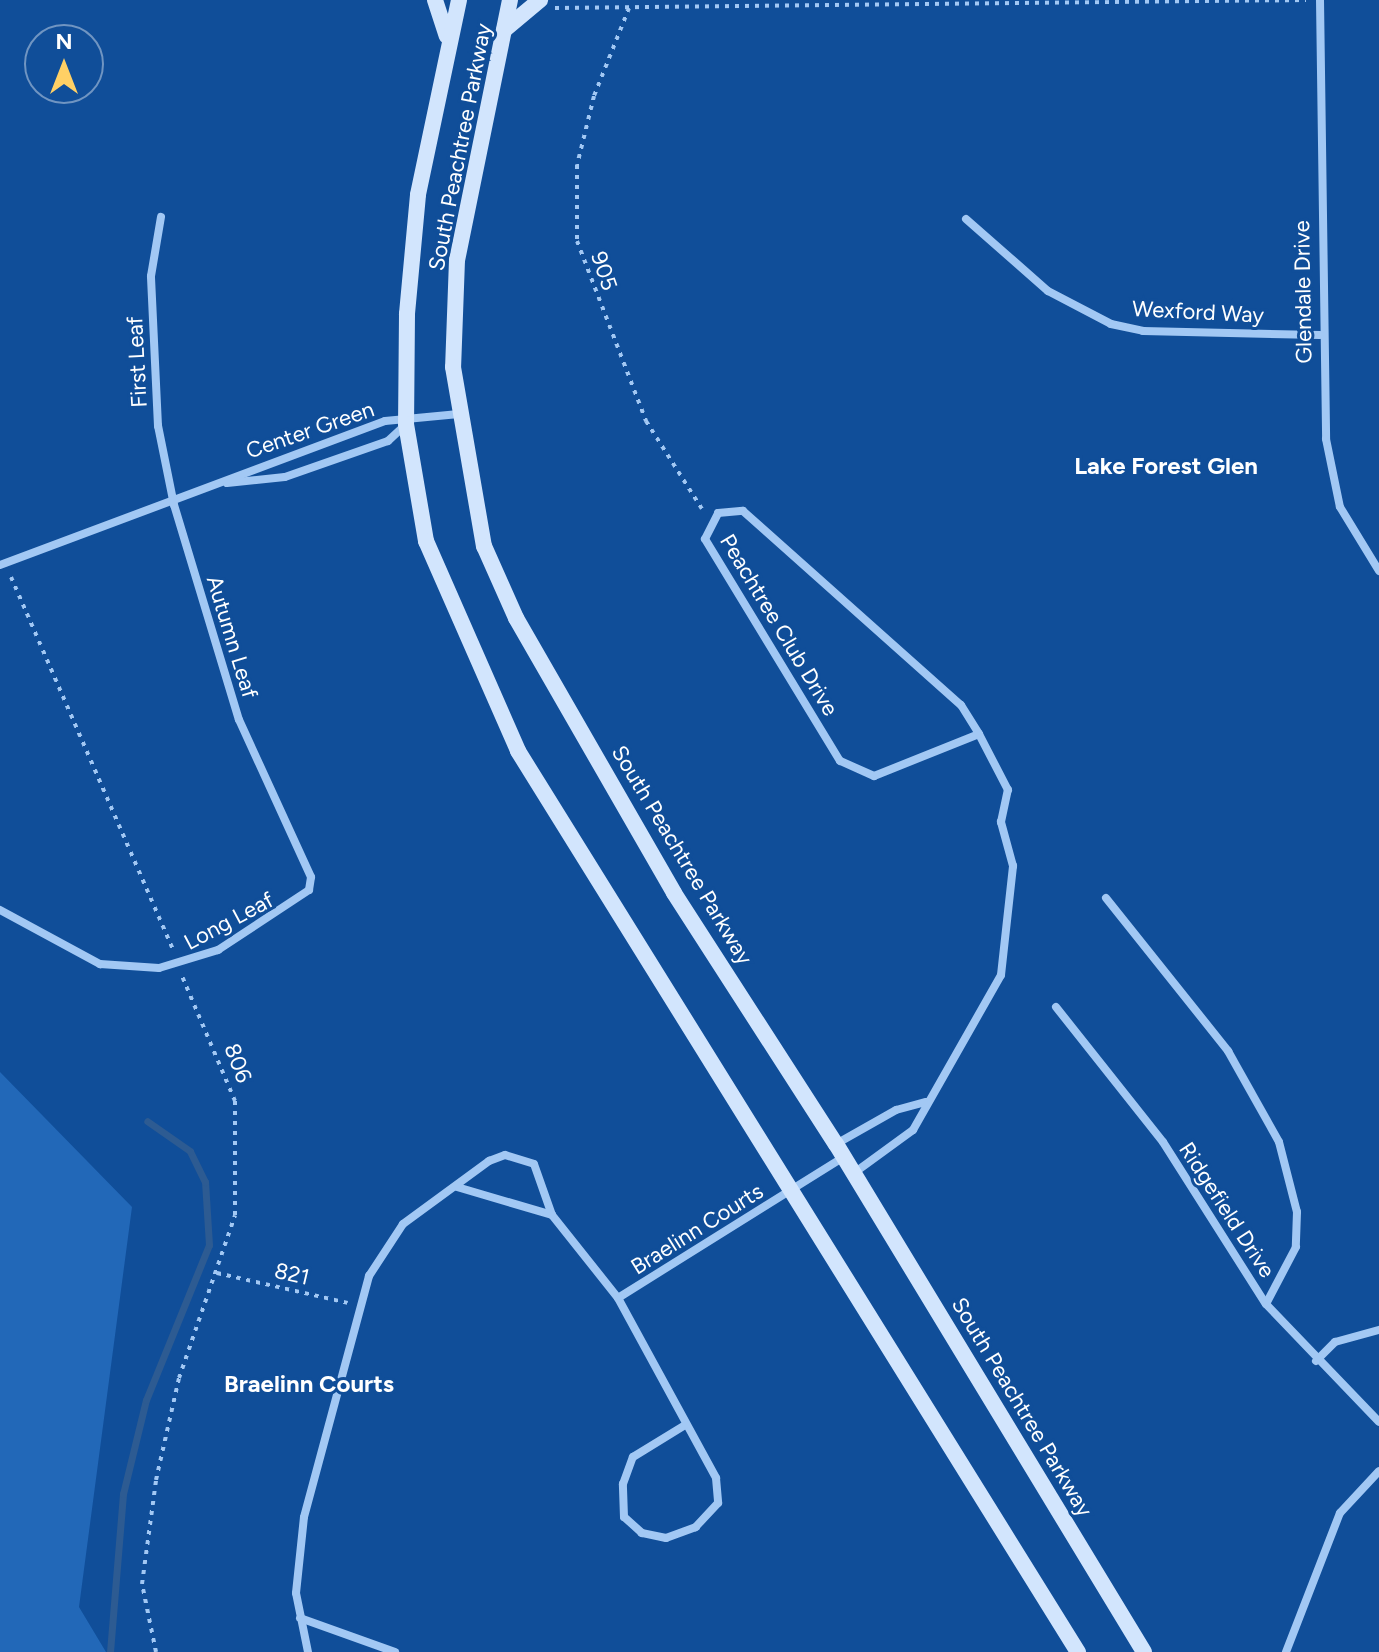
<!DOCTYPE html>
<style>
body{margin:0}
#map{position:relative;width:1379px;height:1652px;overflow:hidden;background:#104e99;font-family:Figtree,sans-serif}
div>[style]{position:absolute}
.green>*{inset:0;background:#2268b8}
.stream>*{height:7px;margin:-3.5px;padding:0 3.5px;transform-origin:3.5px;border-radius:3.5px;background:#2d5b92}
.path>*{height:4px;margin-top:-2px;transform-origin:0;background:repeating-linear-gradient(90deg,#a2c8f4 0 4px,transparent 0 10px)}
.street>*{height:8px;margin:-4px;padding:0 4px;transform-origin:4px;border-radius:4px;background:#a2c8f4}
.secondary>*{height:16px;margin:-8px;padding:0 8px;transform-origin:8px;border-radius:8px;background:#d2e5fd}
span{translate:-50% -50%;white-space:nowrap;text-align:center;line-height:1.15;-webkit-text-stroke:6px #104e99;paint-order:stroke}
.street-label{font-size:22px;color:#fff}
.neighbourhood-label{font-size:24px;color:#fff;font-weight:700}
.north{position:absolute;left:24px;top:24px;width:80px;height:80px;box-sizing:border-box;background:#104e99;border:2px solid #7095c2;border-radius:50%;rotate:0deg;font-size:22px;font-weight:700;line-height:32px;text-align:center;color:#fff}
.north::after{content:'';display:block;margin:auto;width:28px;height:36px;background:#ffd065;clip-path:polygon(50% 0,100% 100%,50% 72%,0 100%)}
</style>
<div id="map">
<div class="green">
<div style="clip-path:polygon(0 1072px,132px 1207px,79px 1607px,106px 1652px,0 1652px)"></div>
</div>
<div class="stream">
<div style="left:110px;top:1652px;width:159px;rotate:-85.3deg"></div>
<div style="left:123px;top:1494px;width:97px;rotate:-76.3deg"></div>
<div style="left:146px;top:1400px;width:167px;rotate:-67.9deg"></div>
<div style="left:209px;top:1245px;width:63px;rotate:-93.6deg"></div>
<div style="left:205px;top:1182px;width:34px;rotate:-116deg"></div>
<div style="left:190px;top:1151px;width:52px;rotate:-145.1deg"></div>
</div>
<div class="path">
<div style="left:555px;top:8px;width:751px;rotate:-0.61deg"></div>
<div style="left:629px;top:8px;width:95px;rotate:111.7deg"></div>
<div style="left:594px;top:96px;width:71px;rotate:103.8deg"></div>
<div style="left:577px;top:165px;width:76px;rotate:90deg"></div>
<div style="left:577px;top:241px;width:193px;rotate:69deg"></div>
<div style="left:646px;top:421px;width:104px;rotate:57.5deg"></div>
<div style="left:11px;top:577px;width:406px;rotate:66.5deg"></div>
<div style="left:217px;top:1273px;width:134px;rotate:12.9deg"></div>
<div style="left:156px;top:1652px;width:69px;rotate:-101.6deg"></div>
<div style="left:142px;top:1584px;width:105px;rotate:-82.3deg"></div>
<div style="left:156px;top:1480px;width:105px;rotate:-77.3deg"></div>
<div style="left:179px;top:1378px;width:172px;rotate:-71deg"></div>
<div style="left:235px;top:1215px;width:114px;rotate:-90deg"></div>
<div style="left:235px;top:1101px;width:136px;rotate:-113deg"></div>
</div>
<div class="street">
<div style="left:1320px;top:0;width:439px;rotate:89.2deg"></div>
<div style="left:1326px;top:439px;width:69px;rotate:78.4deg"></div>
<div style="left:1340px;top:507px;width:75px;rotate:58.6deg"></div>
<div style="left:966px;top:219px;width:109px;rotate:41.3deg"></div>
<div style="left:1048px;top:291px;width:71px;rotate:27.6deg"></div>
<div style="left:1111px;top:324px;width:33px;rotate:12deg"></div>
<div style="left:1143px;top:331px;width:177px;rotate:1.3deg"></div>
<div style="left:227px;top:483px;width:58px;rotate:-5.9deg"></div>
<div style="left:285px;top:477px;width:109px;rotate:-19.3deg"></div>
<div style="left:388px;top:441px;width:23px;rotate:-43deg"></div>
<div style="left:0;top:565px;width:411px;rotate:-20.5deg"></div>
<div style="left:385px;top:421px;width:74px;rotate:-5.4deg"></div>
<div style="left:1106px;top:898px;width:196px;rotate:51.4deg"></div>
<div style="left:1228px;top:1051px;width:104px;rotate:60.7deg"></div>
<div style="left:1279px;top:1142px;width:72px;rotate:75.6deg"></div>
<div style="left:1297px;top:1212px;width:35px;rotate:92deg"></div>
<div style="left:1296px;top:1247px;width:64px;rotate:117.8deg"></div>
<div style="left:0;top:910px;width:114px;rotate:28.4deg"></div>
<div style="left:100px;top:964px;width:59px;rotate:3.9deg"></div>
<div style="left:159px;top:968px;width:62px;rotate:-17deg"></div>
<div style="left:218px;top:950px;width:109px;rotate:-33.4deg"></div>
<div style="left:309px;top:890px;width:13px;rotate:-81deg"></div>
<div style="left:311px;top:877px;width:173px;rotate:-114.6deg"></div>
<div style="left:239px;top:720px;width:225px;rotate:-106.8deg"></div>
<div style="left:174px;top:505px;width:81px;rotate:-101.4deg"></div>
<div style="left:158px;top:426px;width:150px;rotate:-92.7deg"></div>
<div style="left:151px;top:276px;width:60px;rotate:-80.4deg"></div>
<div style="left:1056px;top:1007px;width:172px;rotate:51.6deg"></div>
<div style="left:1163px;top:1142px;width:192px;rotate:57.6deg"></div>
<div style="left:1266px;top:1304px;width:163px;rotate:46.2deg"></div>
<div style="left:836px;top:1144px;width:69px;rotate:-29.5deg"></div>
<div style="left:896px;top:1110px;width:31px;rotate:-15deg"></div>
<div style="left:854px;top:1173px;width:73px;rotate:-36.1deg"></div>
<div style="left:913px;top:1130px;width:178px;rotate:-60.4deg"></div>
<div style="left:1001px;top:975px;width:110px;rotate:-83.7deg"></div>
<div style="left:1013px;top:866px;width:46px;rotate:-105.3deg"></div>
<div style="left:1001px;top:822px;width:33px;rotate:-78deg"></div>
<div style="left:1008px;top:790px;width:63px;rotate:-117.4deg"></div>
<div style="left:979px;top:734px;width:113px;rotate:158.2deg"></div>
<div style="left:874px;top:776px;width:37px;rotate:-156deg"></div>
<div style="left:840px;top:761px;width:260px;rotate:-121.3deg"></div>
<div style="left:705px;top:539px;width:29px;rotate:-63deg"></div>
<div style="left:718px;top:513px;width:25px;rotate:-5deg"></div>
<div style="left:743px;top:511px;width:292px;rotate:41.7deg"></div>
<div style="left:961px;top:705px;width:34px;rotate:58deg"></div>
<div style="left:457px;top:1187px;width:99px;rotate:16.4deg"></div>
<div style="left:618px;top:1298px;width:266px;rotate:-32deg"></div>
<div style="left:1316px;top:1361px;width:27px;rotate:-45deg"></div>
<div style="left:1335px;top:1342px;width:46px;rotate:-15.3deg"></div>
<div style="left:300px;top:1618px;width:101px;rotate:19.7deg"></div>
<div style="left:308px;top:1652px;width:60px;rotate:-101.5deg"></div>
<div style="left:296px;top:1593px;width:76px;rotate:-84deg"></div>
<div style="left:304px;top:1517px;width:250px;rotate:-74.9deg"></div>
<div style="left:369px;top:1276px;width:62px;rotate:-56.8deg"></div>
<div style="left:403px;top:1224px;width:107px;rotate:-36.2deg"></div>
<div style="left:489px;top:1161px;width:17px;rotate:-21deg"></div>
<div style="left:505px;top:1155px;width:30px;rotate:17deg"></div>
<div style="left:534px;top:1164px;width:54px;rotate:70.6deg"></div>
<div style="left:552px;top:1215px;width:106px;rotate:51.5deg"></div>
<div style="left:618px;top:1298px;width:205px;rotate:61.4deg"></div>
<div style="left:716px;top:1478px;width:25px;rotate:85deg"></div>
<div style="left:718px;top:1503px;width:33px;rotate:133deg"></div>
<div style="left:696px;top:1527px;width:32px;rotate:160deg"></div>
<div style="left:666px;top:1538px;width:25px;rotate:-168deg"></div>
<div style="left:642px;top:1533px;width:24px;rotate:-138deg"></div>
<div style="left:624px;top:1517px;width:33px;rotate:-92deg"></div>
<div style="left:623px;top:1484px;width:29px;rotate:-70deg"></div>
<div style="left:633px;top:1457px;width:61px;rotate:-31.6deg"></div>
<div style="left:1286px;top:1652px;width:149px;rotate:-68.8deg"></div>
<div style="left:1340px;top:1513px;width:57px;rotate:-47.1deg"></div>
</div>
<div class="secondary">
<div style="left:435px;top:0;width:38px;rotate:72deg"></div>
<div style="left:459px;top:0;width:199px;rotate:101.9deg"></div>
<div style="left:418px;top:195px;width:120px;rotate:95.3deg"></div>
<div style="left:407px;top:314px;width:110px;rotate:90.5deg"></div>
<div style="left:406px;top:424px;width:119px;rotate:80.3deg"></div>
<div style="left:426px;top:541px;width:229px;rotate:66.3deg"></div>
<div style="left:518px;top:751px;width:1061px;rotate:58.14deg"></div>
<div style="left:510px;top:0;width:265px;rotate:101.5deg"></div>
<div style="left:457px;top:260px;width:107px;rotate:92.1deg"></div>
<div style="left:453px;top:367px;width:182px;rotate:80.2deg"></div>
<div style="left:484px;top:546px;width:79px;rotate:66deg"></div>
<div style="left:516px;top:618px;width:317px;rotate:60.1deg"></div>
<div style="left:674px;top:893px;width:299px;rotate:57.2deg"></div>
<div style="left:836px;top:1144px;width:594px;rotate:58.77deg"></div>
<div style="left:504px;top:30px;width:47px;rotate:-39.8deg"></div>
</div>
<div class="street-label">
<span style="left:460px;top:147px;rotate:-79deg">South Peachtree Parkway</span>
<span style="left:604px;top:271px;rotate:71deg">905</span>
<span style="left:1303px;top:292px;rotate:-91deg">Glendale Drive</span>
<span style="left:1198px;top:312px;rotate:3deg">Wexford Way</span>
<span style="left:137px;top:362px;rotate:-93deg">First Leaf</span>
<span style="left:310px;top:430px;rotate:-19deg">Center Green</span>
<span style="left:779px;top:625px;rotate:59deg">Peachtree Club Drive</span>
<span style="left:232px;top:637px;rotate:73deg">Autumn Leaf</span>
<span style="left:682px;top:855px;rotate:59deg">South Peachtree Parkway</span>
<span style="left:229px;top:921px;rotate:-28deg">Long Leaf</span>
<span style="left:238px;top:1063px;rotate:69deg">806</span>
<span style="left:1227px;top:1210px;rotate:57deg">Ridgefield Drive</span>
<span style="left:697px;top:1229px;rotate:-32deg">Braelinn Courts</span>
<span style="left:292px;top:1274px;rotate:13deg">821</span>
<span style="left:1022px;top:1407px;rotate:59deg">South Peachtree Parkway</span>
</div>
<div class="neighbourhood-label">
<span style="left:1166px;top:466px">Lake Forest Glen</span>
<span style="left:309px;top:1384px">Braelinn Courts</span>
</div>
<div class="north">N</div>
</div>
